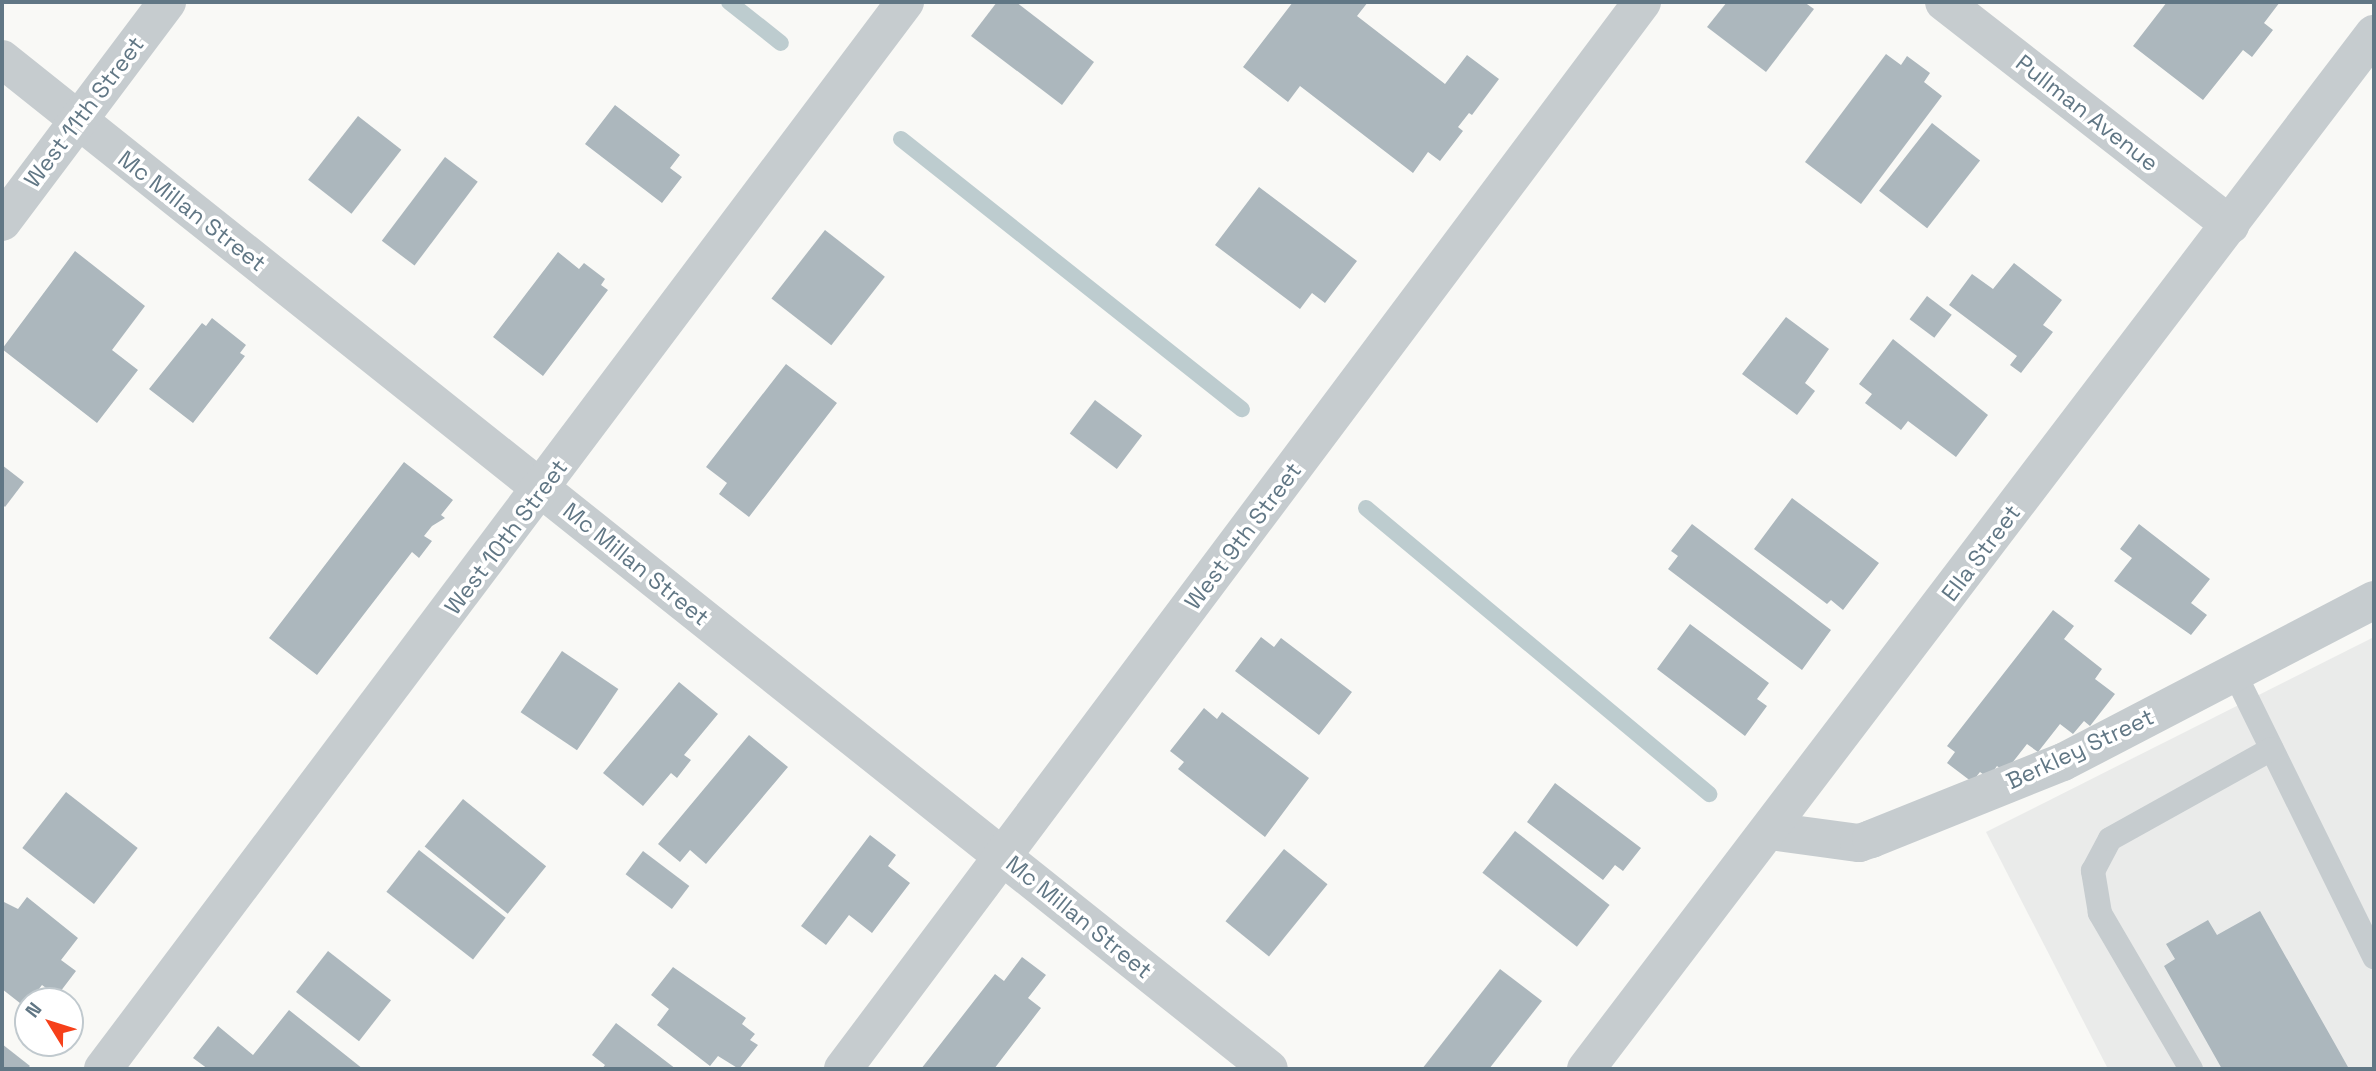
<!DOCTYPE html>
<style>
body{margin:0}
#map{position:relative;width:2376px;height:1071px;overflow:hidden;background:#f9f9f6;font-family:"Space Grotesk",sans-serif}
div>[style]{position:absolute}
.built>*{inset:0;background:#eaebea}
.stream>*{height:16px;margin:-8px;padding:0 8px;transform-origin:8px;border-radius:8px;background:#bdcccf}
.building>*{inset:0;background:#acb7bd;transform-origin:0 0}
.lane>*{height:24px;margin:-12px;padding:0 12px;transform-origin:12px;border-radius:12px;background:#c6cccf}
.street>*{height:38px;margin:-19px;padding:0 19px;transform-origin:19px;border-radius:19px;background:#c6cccf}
span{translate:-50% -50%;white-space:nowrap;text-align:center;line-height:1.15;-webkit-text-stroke:7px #fff;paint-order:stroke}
.street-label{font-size:23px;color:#617785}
.frame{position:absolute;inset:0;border:4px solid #617785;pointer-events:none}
.north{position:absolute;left:14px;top:987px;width:70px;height:70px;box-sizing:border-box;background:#fff;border:2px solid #c0c9ce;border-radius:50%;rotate:308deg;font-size:19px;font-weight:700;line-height:28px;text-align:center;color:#617785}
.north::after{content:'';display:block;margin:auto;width:24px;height:32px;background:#f6401a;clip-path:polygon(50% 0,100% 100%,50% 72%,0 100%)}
</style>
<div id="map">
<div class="built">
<div style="clip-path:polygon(2374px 637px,2374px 1069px,2108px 1069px,1986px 832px)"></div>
</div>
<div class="stream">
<div style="left:729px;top:2px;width:66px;rotate:38.3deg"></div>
<div style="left:901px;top:139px;width:435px;rotate:38.4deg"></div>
<div style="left:1366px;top:508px;width:447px;rotate:39.8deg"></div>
</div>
<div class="building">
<div style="clip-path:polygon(997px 2px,1016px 2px,1094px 62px,1062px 105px,971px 36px)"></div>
<div style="clip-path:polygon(1293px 2px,1368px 2px,1357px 16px,1445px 84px,1467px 55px,1499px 79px,1472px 115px,1469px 113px,1458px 127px,1463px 131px,1440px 161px,1428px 152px,1413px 173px,1300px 86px,1288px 102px,1243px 67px)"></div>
<div style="clip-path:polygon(1727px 2px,1804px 2px,1814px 9px,1766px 72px,1707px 27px)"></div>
<div style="clip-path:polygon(2167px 2px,2280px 2px,2264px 23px,2273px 30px,2252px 57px,2243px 50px,2203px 100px,2133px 46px)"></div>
<div style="clip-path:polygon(1886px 54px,1901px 65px,1907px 56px,1930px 73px,1924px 82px,1942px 96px,1861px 204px,1805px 162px)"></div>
<div style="clip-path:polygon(615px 105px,680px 155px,670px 168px,682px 177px,662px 203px,585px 144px)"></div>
<div style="left:358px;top:116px;width:55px;height:81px;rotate:38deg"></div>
<div style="left:1932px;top:123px;width:61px;height:86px;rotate:38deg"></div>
<div style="left:445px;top:157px;width:41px;height:105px;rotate:37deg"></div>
<div style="clip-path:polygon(1259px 187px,1357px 261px,1325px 303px,1312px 293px,1300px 309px,1215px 245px)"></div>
<div style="left:825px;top:230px;width:76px;height:87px;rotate:38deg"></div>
<div style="clip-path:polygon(75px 251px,145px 306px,112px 350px,138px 370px,97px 423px,2px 349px)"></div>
<div style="clip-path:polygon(558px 252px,579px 269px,584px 263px,605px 279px,601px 285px,608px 290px,543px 376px,493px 337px)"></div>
<div style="clip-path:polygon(2014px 263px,2062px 300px,2043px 325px,2053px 332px,2021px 373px,2010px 365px,2017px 356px,1949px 305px,1972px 274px,1993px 289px)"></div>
<div style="left:1927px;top:296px;width:31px;height:29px;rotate:37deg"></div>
<div style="clip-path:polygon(1786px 317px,1829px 349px,1805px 383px,1815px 391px,1797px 415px,1742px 374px)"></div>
<div style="clip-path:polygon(212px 318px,246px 345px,240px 353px,245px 356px,193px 423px,149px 389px,202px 323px,206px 326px)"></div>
<div style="clip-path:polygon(1893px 339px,1988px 415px,1956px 457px,1908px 421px,1901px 430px,1865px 403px,1872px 394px,1859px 384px)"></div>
<div style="clip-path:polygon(786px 364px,837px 403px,749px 517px,719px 494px,727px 483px,706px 467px)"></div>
<div style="left:1095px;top:400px;width:59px;height:42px;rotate:37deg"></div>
<div style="clip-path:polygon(404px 462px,453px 500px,441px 515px,445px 518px,432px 526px,424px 536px,432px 541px,419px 558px,412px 552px,317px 675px,269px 638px)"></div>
<div style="clip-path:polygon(2px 465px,24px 482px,5px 507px,2px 504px)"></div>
<div style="clip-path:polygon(1792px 498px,1879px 563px,1843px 610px,1831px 600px,1827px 604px,1754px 549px)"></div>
<div style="clip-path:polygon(1692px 524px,1831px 630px,1802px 670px,1668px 569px,1678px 556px,1671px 551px)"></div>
<div style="clip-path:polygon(2139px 524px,2210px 579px,2191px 603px,2207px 615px,2191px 635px,2114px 581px,2132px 558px,2120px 549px)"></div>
<div style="clip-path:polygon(2053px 610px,2074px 626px,2064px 639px,2102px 669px,2095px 679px,2115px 694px,2090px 726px,2084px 721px,2073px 734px,2060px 724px,2038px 752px,2027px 744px,2005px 772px,1997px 766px,1988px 778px,1980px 772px,1972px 782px,1947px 763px,1955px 752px,1947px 746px)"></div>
<div style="clip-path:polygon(1690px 624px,1769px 683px,1757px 699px,1767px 706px,1745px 736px,1657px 669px)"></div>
<div style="clip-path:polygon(1261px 637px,1274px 647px,1281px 638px,1352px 692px,1319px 735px,1235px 671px)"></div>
<div style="left:562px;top:651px;width:68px;height:74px;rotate:34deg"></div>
<div style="clip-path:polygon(679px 682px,718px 714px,684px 755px,691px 760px,677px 778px,671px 773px,643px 806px,603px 773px)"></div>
<div style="clip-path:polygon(1204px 708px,1217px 719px,1222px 712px,1309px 778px,1265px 837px,1178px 769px,1184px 762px,1170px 751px)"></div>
<div style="clip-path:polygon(749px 735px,788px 767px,706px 864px,690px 850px,680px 862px,658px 844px)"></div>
<div style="clip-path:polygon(1555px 783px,1641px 848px,1623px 871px,1615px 865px,1603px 880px,1527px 822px)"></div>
<div style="left:66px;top:792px;width:91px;height:71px;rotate:38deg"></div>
<div style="left:463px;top:799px;width:107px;height:61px;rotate:39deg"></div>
<div style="left:1515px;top:831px;width:120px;height:53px;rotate:38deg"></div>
<div style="clip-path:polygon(870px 835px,896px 855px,888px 866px,910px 883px,872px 933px,849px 915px,826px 945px,801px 926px)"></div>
<div style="left:1284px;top:849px;width:56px;height:93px;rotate:39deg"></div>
<div style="left:419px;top:850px;width:110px;height:53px;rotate:38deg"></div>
<div style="left:643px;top:851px;width:58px;height:29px;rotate:37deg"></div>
<div style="clip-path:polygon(27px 897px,78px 938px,61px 960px,76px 971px,57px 996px,42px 985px,25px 1007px,2px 989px,2px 901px,18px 909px)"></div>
<div style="clip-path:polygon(2260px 911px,2348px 1067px,2344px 1069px,2222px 1069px,2164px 966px,2175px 959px,2166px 944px,2208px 920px,2217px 935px)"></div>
<div style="left:328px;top:951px;width:80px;height:52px;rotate:38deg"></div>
<div style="clip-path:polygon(1022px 957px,1046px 975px,1028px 998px,1041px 1008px,994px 1069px,921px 1069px,995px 974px,1004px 981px)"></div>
<div style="clip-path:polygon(673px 967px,746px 1018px,742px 1024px,755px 1034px,750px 1040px,758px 1045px,739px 1069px,718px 1056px,710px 1066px,657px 1025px,669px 1009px,651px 995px)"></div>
<div style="clip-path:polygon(1500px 969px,1542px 1001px,1489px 1069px,1422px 1069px)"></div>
<div style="clip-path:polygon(289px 1010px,363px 1069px,208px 1069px,193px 1058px,218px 1026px,253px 1055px)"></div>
<div style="clip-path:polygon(616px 1023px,676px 1069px,602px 1069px,605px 1065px,592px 1055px)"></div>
<div style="clip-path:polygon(2px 1044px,30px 1066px,27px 1069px,2px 1069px)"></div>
</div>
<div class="lane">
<div style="left:2234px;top:672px;width:318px;rotate:63.8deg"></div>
<div style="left:2191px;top:1069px;width:181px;rotate:-120.3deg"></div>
<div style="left:2100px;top:913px;width:43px;rotate:-99.5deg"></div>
<div style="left:2093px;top:871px;width:36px;rotate:-62deg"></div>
<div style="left:2110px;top:839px;width:185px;rotate:-29.1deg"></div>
</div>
<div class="street">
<div style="left:1944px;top:2px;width:363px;rotate:37.9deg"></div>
<div style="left:2px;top:59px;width:1620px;rotate:38.56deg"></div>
<div style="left:2px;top:222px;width:275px;rotate:-53.1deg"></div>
<div style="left:1770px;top:831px;width:90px;rotate:7.7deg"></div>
<div style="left:1859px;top:843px;width:13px;rotate:-18deg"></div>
<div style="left:1871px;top:839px;width:207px;rotate:-21.9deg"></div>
<div style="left:2063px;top:762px;width:351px;rotate:-27.5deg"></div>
<div style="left:103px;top:1069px;width:1335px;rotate:-53.07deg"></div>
<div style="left:843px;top:1069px;width:1333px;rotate:-53.17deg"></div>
<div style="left:1586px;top:1069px;width:1301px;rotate:-52.72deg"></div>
</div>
<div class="street-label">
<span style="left:84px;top:112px;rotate:-53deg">West 11th Street</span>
<span style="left:2087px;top:113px;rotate:38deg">Pullman Avenue</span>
<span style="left:192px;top:211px;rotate:38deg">Mc Millan Street</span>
<span style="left:1243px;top:536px;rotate:-53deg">West 9th Street</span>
<span style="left:506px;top:537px;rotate:-53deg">West 10th Street</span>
<span style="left:1981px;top:553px;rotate:-53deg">Ella Street</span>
<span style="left:636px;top:564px;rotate:39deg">Mc Millan Street</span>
<span style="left:2080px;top:749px;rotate:-25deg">Berkley Street</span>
<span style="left:1079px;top:917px;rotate:39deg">Mc Millan Street</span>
</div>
<div class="frame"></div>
<div class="north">N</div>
</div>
